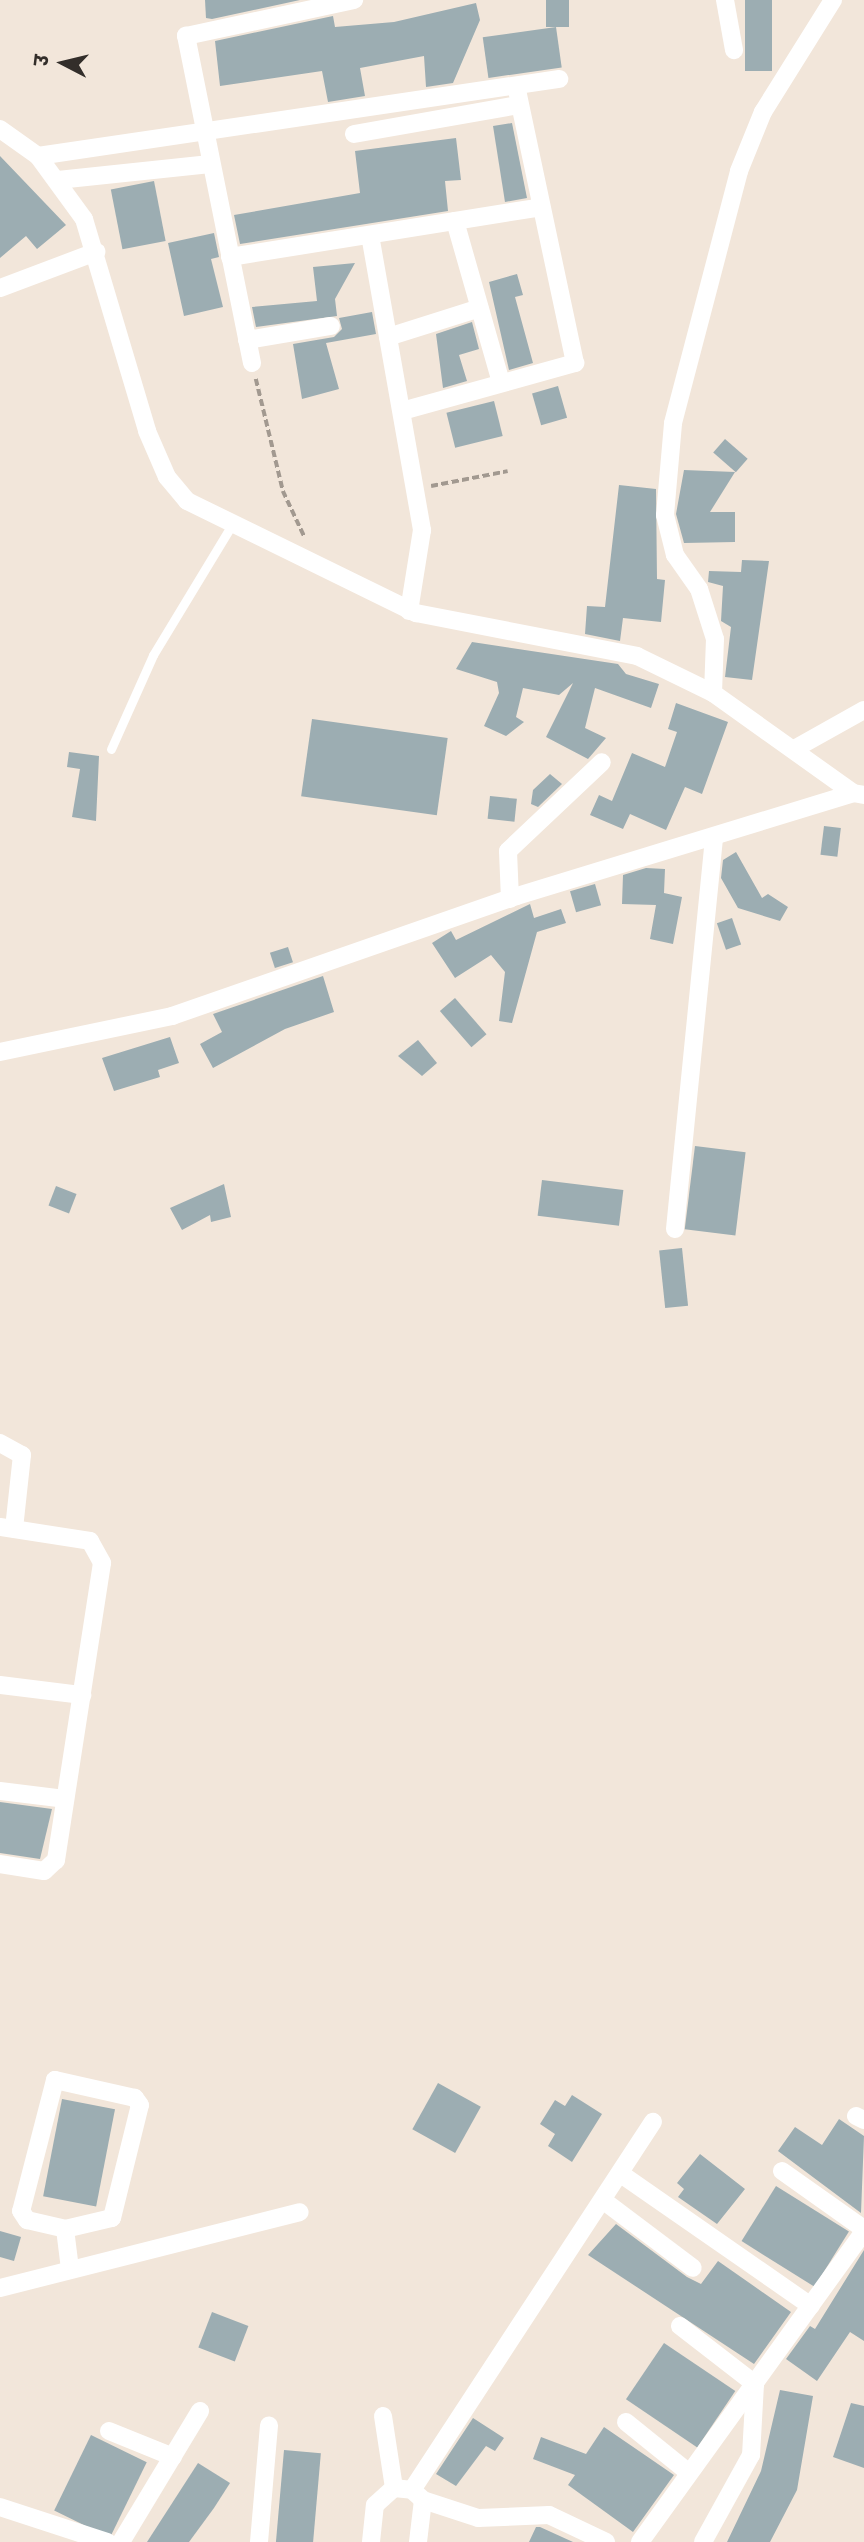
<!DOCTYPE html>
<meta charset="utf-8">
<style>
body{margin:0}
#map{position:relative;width:864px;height:2542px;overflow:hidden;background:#f2e6da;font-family:Poppins,"Noto Sans Devanagari",sans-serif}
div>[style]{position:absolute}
.building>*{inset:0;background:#9cadb2;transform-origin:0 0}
.path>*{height:3.5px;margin-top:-1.75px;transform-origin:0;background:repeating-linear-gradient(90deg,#a29990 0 7px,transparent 0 10.5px)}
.service>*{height:9px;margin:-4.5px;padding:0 4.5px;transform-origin:4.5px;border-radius:4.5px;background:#fff}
.minor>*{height:18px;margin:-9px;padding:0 9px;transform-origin:9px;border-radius:9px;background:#fff}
span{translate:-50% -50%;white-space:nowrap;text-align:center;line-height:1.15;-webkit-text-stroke:5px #f2e6da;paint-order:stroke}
.north{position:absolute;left:28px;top:28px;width:70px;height:70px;-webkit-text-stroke:5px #f2e6da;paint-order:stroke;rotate:277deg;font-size:19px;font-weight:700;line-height:28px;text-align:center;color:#332e2a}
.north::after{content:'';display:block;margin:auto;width:24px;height:32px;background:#332e2a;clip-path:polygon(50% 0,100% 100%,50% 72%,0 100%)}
</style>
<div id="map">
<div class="building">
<div style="clip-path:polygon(205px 0,300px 0,212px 19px,206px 18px)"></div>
<div style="left:546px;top:0;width:23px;height:27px"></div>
<div style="left:745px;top:0;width:27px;height:71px"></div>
<div style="clip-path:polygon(476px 3px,480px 20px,453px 83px,426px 87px,424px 56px,360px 68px,365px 96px,328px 102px,322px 71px,220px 86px,215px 41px,333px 16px,335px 27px,394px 22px)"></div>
<div style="left:556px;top:27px;width:41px;height:74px;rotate:82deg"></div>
<div style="clip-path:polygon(512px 123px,527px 198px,505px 202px,493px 126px)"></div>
<div style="clip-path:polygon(456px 138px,461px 180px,445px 181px,448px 211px,240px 244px,234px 215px,360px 193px,355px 151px)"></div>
<div style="clip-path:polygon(0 156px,66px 225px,37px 249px,26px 236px,0 258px)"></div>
<div style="left:154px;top:181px;width:61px;height:44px;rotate:79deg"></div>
<div style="clip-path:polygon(214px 233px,219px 257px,211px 259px,223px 307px,184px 316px,168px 243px)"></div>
<div style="clip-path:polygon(355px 263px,335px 299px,337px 316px,256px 327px,252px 307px,317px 301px,313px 267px)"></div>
<div style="clip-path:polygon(517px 274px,523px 295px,515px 297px,533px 363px,509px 370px,489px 282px)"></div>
<div style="clip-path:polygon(372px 312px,376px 334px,326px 343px,339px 389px,302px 399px,293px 344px,334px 337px,342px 329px,339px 318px)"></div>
<div style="clip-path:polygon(472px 322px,479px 349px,459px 355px,467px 381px,443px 388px,436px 334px)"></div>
<div style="left:558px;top:386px;width:33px;height:27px;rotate:74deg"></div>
<div style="left:494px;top:401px;width:36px;height:49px;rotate:76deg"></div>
<div style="left:725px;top:439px;width:30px;height:18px;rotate:41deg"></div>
<div style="clip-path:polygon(684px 470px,735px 472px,710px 512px,735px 512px,735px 542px,684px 543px,676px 514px)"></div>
<div style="clip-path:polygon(619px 485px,656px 489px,657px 579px,665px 580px,661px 622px,623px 618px,620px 641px,585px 634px,587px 606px,605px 607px)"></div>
<div style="clip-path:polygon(742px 560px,769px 561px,752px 680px,725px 677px,731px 627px,721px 621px,723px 586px,708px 582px,709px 571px,741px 572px)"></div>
<div style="clip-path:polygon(472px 642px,618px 664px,626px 674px,659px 684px,651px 708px,595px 688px,585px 728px,606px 738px,588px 759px,546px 737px,573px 683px,559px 695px,523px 688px,516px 717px,524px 722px,506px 736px,484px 726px,499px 693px,497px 682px,456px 669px)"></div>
<div style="clip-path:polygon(676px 703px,728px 722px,702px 794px,685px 787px,666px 830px,630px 814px,623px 829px,590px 815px,599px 795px,612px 801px,632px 753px,665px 767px,677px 732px,668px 729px)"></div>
<div style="left:312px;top:719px;width:137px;height:78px;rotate:8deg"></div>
<div style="clip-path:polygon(69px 752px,99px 756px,96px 821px,72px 817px,80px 769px,67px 767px)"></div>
<div style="clip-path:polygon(550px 774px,562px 784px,538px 807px,531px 804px,533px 790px)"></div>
<div style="left:490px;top:796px;width:27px;height:23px;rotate:6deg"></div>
<div style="left:824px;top:826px;width:17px;height:29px;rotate:7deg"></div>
<div style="clip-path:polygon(736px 852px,762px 898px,768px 894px,788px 907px,780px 921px,738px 908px,721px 878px,723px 860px)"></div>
<div style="clip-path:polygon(646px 868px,665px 869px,664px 893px,682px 897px,673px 944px,650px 939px,656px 905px,622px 904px,623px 875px)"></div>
<div style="left:595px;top:884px;width:22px;height:26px;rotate:74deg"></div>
<div style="clip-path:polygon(530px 904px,534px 918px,561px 909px,566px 923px,537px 932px,512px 1023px,499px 1021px,505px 972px,491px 955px,455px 978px,432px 943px,451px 931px,456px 940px)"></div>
<div style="left:732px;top:918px;width:28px;height:16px;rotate:71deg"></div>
<div style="left:288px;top:947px;width:16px;height:19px;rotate:72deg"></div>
<div style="clip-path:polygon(323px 976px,334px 1012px,285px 1029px,213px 1068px,200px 1044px,222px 1032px,213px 1014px)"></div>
<div style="left:455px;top:998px;width:48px;height:20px;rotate:49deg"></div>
<div style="clip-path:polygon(170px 1037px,179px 1063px,158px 1070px,160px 1077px,114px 1091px,102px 1058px)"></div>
<div style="clip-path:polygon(418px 1040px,437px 1063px,422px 1076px,398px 1056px)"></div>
<div style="left:695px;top:1146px;width:51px;height:84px;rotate:7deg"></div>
<div style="left:542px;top:1180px;width:82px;height:36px;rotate:7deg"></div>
<div style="clip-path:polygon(224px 1184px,231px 1217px,211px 1222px,210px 1215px,182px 1230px,170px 1208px)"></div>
<div style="left:56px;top:1186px;width:22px;height:21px;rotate:21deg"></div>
<div style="left:682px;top:1248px;width:58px;height:23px;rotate:84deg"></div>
<div style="clip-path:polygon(0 1802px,52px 1809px,40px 1859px,0 1853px)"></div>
<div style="left:438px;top:2083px;width:49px;height:53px;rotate:29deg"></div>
<div style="clip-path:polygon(572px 2095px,602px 2114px,572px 2162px,548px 2146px,555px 2134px,540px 2124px,555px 2100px,565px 2106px)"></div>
<div style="left:62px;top:2099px;width:54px;height:99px;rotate:11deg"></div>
<div style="clip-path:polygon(839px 2119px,864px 2136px,861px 2213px,778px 2151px,795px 2127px,822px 2145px)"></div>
<div style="clip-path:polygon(700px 2154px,745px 2189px,717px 2224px,678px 2197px,684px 2189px,677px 2183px)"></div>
<div style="left:776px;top:2186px;width:86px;height:65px;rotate:32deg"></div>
<div style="clip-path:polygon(616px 2224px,687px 2277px,701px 2284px,718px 2261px,791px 2312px,754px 2364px,588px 2255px)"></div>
<div style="clip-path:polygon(0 2231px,21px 2237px,14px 2261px,0 2257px)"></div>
<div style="clip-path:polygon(864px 2250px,864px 2341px,850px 2332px,817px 2381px,786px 2359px,810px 2326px,815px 2329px)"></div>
<div style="left:212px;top:2312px;width:39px;height:38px;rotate:21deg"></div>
<div style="left:664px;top:2343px;width:86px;height:68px;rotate:34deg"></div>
<div style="clip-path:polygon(780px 2390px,813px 2396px,797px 2490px,770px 2542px,727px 2542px,761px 2471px)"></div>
<div style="clip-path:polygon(851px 2403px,864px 2406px,864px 2468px,833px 2457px)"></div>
<div style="clip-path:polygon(473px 2418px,504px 2438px,495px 2451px,486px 2446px,456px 2486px,436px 2474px)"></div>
<div style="clip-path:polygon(604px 2427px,674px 2475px,633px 2532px,568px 2485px,575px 2475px,533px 2459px,541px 2437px,586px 2454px)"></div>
<div style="left:91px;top:2435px;width:62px;height:84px;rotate:26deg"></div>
<div style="left:284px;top:2450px;width:37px;height:93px;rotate:5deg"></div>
<div style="clip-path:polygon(198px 2463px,230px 2483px,214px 2508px,189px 2542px,147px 2542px)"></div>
<div style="clip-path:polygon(536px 2527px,540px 2527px,573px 2542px,529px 2542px)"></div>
</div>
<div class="path">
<div style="left:256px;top:379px;width:115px;rotate:76.4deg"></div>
<div style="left:283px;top:491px;width:52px;rotate:64.9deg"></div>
<div style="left:431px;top:486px;width:78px;rotate:-11deg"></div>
</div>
<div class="service">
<div style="left:111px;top:749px;width:103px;rotate:-65.9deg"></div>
<div style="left:153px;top:655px;width:151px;rotate:-58.8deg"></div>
</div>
<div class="minor">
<div style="left:725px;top:0;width:51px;rotate:79.8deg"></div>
<div style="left:0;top:129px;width:47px;rotate:35.4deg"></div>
<div style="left:38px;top:156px;width:78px;rotate:53.9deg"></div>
<div style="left:84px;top:219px;width:221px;rotate:73.4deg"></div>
<div style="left:147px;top:431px;width:50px;rotate:66.5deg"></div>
<div style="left:167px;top:477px;width:31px;rotate:50deg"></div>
<div style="left:187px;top:501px;width:255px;rotate:26.1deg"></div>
<div style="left:416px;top:613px;width:225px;rotate:11deg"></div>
<div style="left:637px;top:656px;width:85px;rotate:26deg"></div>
<div style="left:713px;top:693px;width:172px;rotate:35.5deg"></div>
<div style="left:853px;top:793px;width:11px;rotate:10deg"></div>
<div style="left:354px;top:134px;width:168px;rotate:-10deg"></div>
<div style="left:38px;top:156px;width:527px;rotate:-8.41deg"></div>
<div style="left:58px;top:180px;width:153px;rotate:-6deg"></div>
<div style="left:455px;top:221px;width:168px;rotate:74.1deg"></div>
<div style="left:370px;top:235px;width:300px;rotate:80deg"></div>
<div style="left:422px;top:530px;width:82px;rotate:99.1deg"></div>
<div style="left:230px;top:257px;width:311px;rotate:-9.1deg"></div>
<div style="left:0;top:288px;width:103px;rotate:-20.6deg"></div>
<div style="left:388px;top:337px;width:96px;rotate:-17.5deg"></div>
<div style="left:247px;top:340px;width:85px;rotate:-9.5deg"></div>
<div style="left:252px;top:363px;width:334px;rotate:-101.4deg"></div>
<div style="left:186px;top:36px;width:172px;rotate:-12.1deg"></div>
<div style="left:402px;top:411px;width:180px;rotate:-15.5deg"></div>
<div style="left:575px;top:363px;width:283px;rotate:-102deg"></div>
<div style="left:713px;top:693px;width:54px;rotate:-87.9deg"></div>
<div style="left:715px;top:639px;width:52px;rotate:-107.7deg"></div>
<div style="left:699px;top:589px;width:42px;rotate:-125.2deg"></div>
<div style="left:675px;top:555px;width:41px;rotate:-104deg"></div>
<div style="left:665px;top:515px;width:92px;rotate:-85deg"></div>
<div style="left:673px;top:423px;width:260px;rotate:-75.3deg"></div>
<div style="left:739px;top:171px;width:64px;rotate:-67.9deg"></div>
<div style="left:763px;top:112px;width:132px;rotate:-58deg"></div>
<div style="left:796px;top:748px;width:78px;rotate:-29.2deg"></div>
<div style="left:510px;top:899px;width:48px;rotate:-92.4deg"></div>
<div style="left:508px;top:851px;width:129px;rotate:-43.4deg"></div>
<div style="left:0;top:1052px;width:176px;rotate:-11.8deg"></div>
<div style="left:172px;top:1016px;width:365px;rotate:-19.2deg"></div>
<div style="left:517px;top:896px;width:351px;rotate:-17deg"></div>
<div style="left:675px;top:1229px;width:392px;rotate:-84.3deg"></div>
<div style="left:0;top:1443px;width:25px;rotate:29deg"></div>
<div style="left:22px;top:1455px;width:74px;rotate:96.2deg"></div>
<div style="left:0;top:1527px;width:91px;rotate:8.8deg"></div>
<div style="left:90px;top:1541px;width:25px;rotate:61deg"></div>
<div style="left:102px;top:1563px;width:301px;rotate:98.8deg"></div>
<div style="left:56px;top:1860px;width:16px;rotate:137deg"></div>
<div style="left:44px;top:1871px;width:45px;rotate:-171deg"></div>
<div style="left:0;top:1685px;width:83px;rotate:7deg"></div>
<div style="left:0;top:1791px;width:65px;rotate:7deg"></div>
<div style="left:856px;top:2116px;width:9px;rotate:27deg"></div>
<div style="left:782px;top:2171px;width:100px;rotate:35.3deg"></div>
<div style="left:621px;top:2174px;width:231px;rotate:34.8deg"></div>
<div style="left:604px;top:2201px;width:111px;rotate:37deg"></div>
<div style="left:65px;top:2229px;width:48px;rotate:-13.2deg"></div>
<div style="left:112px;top:2218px;width:116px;rotate:-76.1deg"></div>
<div style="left:140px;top:2105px;width:9px;rotate:-126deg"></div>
<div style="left:135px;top:2098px;width:82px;rotate:-167.3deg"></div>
<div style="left:55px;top:2080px;width:135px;rotate:104.5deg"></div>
<div style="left:21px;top:2211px;width:11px;rotate:56deg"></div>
<div style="left:27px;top:2220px;width:39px;rotate:13deg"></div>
<div style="left:65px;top:2229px;width:40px;rotate:82.9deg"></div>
<div style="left:0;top:2288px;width:309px;rotate:-14.2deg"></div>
<div style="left:680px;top:2326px;width:95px;rotate:37.7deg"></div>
<div style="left:755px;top:2384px;width:71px;rotate:93.2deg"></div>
<div style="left:751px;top:2455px;width:99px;rotate:118.9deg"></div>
<div style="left:383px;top:2416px;width:73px;rotate:81.3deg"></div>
<div style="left:626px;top:2422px;width:80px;rotate:38.9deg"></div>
<div style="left:109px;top:2431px;width:69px;rotate:22.1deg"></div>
<div style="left:412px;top:2490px;width:440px;rotate:-56.8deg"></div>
<div style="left:423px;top:2500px;width:58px;rotate:18.1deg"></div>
<div style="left:478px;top:2518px;width:71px;rotate:-2.4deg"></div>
<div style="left:549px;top:2515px;width:63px;rotate:25.3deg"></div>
<div style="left:0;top:2507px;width:113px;rotate:18.1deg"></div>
<div style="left:121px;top:2542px;width:153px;rotate:-58.9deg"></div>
<div style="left:259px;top:2542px;width:117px;rotate:-85.1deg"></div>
<div style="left:371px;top:2542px;width:37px;rotate:-84deg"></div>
<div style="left:375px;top:2505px;width:25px;rotate:-42deg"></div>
<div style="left:394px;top:2488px;width:18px;rotate:6deg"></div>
<div style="left:412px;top:2490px;width:15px;rotate:42deg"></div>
<div style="left:423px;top:2500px;width:42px;rotate:96.8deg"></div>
<div style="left:640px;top:2542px;width:383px;rotate:-54.2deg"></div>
</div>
<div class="north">उ</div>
</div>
